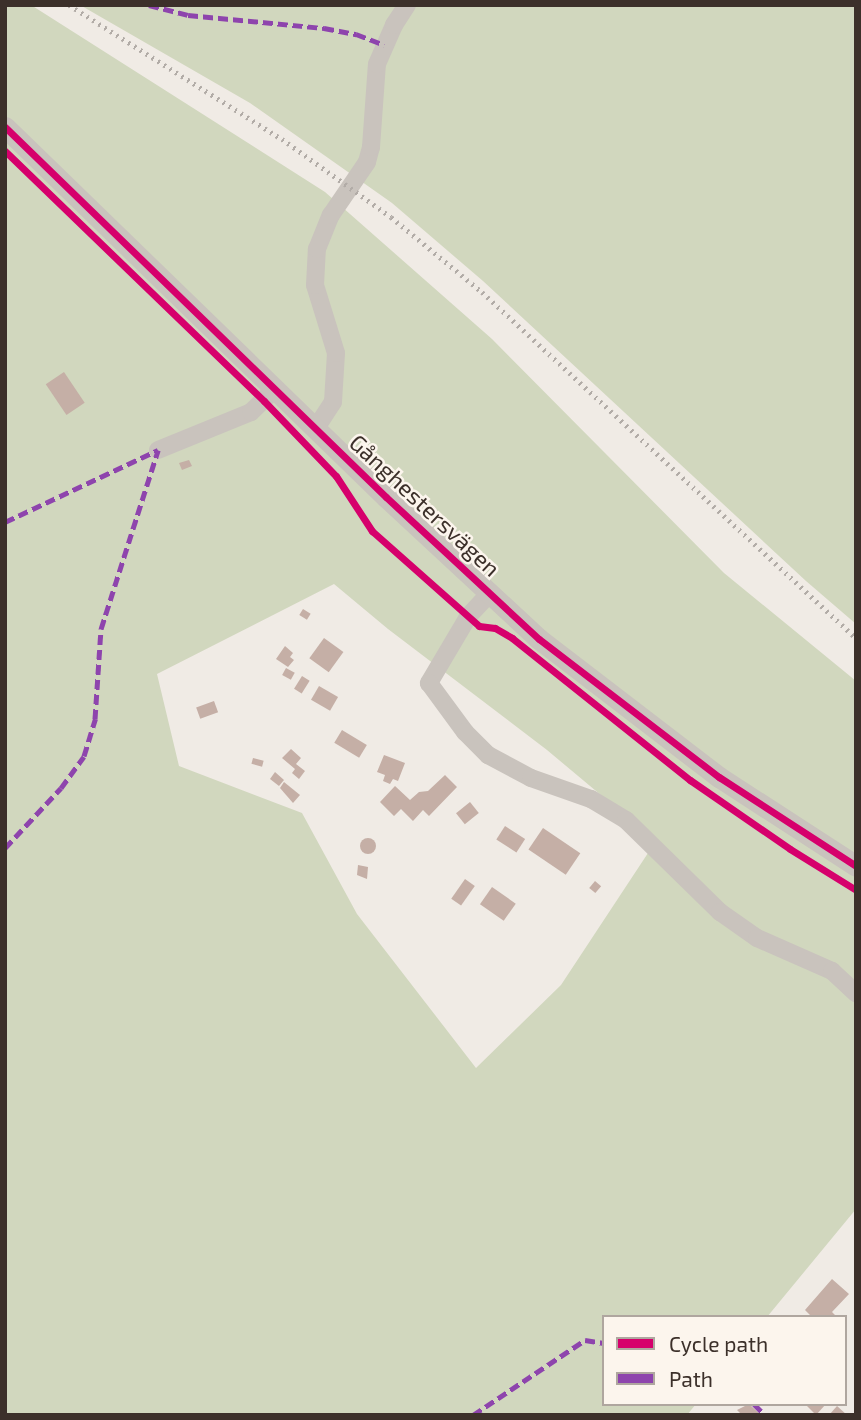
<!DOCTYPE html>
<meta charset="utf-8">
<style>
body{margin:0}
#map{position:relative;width:861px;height:1420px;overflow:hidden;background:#f0ebe5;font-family:"Exo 2",sans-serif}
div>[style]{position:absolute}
.green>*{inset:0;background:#d1d7be}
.building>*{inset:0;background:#c5afa6;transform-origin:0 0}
.round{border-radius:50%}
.minor>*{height:18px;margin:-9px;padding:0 9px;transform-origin:9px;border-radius:9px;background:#c9c3bd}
.tertiary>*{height:21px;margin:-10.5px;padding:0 10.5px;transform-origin:10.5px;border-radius:10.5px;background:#c9c3bd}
.rail>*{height:5px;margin-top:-2.5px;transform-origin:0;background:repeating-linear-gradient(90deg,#b2aca7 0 2px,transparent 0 7px)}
.quiet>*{height:5px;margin-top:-2.5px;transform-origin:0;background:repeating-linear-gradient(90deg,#8e44ad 0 10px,transparent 0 15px)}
.cycleway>*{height:7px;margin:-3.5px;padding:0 3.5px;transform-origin:3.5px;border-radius:3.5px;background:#d6006c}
span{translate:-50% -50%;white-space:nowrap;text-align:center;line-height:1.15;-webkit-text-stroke:5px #fcf5ed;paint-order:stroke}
.street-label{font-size:23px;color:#3c302a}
.frame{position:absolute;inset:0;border:7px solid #3c302a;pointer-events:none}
.legend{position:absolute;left:602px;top:1315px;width:245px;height:91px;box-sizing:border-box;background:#fcf5ed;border:2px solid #afa69f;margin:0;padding:9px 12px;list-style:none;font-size:21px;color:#3c302a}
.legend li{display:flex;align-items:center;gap:14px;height:35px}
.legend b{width:35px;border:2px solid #afa69f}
</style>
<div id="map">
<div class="green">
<div style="clip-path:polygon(evenodd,5px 5px,31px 5px,325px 192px,492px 339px,724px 573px,856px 681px,856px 1209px,767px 1317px,604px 1317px,604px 1404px,696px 1404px,687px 1415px,5px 1415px,5px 5px,334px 584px,388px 629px,547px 750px,602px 796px,650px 850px,561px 985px,476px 1068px,357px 914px,302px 813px,179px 766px,157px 674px,334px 584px)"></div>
<div style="clip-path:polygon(80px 5px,856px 5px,856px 624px,806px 581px,483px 281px,392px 203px,250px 103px)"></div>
</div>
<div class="building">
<div style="left:64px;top:372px;width:37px;height:22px;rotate:56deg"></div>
<div style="clip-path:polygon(189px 460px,192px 466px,182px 470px,179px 463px)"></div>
<div style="left:303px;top:609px;width:9px;height:7px;rotate:32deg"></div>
<div style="left:324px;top:638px;width:24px;height:25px;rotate:36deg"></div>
<div style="clip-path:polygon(285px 646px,293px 653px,290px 657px,294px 660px,288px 667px,276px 659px)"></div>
<div style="left:286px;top:668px;width:10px;height:8px;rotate:29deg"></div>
<div style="left:302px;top:676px;width:9px;height:15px;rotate:32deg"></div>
<div style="left:319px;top:686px;width:22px;height:16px;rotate:30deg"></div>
<div style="left:214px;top:701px;width:12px;height:19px;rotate:70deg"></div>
<div style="left:342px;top:730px;width:29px;height:15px;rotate:31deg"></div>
<div style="clip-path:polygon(291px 749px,301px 758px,296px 764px,305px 771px,299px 779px,292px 773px,295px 769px,282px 758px)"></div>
<div style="clip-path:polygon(384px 755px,405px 763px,398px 781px,393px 779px,390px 784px,383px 781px,385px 775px,377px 772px)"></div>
<div style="left:253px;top:758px;width:11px;height:6px;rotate:15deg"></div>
<div style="clip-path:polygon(275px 772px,284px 780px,279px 786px,270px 779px)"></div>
<div style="clip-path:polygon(445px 775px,457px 787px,429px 816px,423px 810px,413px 821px,401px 809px,394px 816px,380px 802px,395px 786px,410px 800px,419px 792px,428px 791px)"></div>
<div style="clip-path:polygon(284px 782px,300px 795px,293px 803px,280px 788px)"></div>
<div style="left:470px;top:802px;width:14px;height:18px;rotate:51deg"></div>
<div style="left:505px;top:826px;width:24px;height:16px;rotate:33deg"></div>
<div style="left:543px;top:828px;width:45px;height:26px;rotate:34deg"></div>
<div class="round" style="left:360px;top:838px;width:16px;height:16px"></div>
<div style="clip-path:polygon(358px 865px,368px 867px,367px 879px,357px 875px)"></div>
<div style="left:465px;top:879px;width:12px;height:24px;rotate:35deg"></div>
<div style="left:595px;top:881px;width:8px;height:9px;rotate:40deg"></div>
<div style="left:492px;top:887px;width:29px;height:21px;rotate:35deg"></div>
<div style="clip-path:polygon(832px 1279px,849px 1294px,832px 1312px,837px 1317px,812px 1317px,805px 1310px)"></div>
<div style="clip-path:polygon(749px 1404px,761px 1415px,742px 1415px,737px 1410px)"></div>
<div style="clip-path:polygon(805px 1404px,826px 1404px,816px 1415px)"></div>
<div style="clip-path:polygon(837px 1406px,847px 1415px,829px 1415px)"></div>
</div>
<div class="minor">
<div style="left:316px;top:428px;width:31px;rotate:-57deg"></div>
<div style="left:333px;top:402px;width:49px;rotate:-86.5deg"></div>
<div style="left:336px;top:353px;width:71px;rotate:-107.2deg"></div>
<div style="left:315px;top:285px;width:36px;rotate:-87deg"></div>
<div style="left:317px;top:249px;width:37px;rotate:-68deg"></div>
<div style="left:331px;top:215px;width:64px;rotate:-55.8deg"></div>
<div style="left:367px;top:162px;width:16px;rotate:-75deg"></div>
<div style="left:371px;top:147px;width:83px;rotate:-85.9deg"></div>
<div style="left:377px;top:64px;width:43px;rotate:-66.4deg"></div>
<div style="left:394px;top:25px;width:24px;rotate:-57deg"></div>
<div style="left:158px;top:450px;width:100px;rotate:-22.2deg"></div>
<div style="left:251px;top:412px;width:33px;rotate:-44deg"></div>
<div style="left:490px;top:593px;width:33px;rotate:133deg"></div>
<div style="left:468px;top:617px;width:77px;rotate:120.6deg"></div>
<div style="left:429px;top:683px;width:61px;rotate:53.7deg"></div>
<div style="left:465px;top:732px;width:33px;rotate:45deg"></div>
<div style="left:488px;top:755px;width:49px;rotate:28.1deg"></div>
<div style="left:531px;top:778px;width:64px;rotate:19.3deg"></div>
<div style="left:591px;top:799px;width:41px;rotate:31deg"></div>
<div style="left:626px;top:820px;width:132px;rotate:44.4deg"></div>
<div style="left:720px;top:912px;width:45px;rotate:35.1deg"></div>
<div style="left:757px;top:938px;width:82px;rotate:23.7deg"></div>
<div style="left:832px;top:971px;width:33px;rotate:43deg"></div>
</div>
<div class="tertiary">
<div style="left:5px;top:127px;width:531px;rotate:44.16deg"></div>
<div style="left:386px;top:497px;width:209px;rotate:42.9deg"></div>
<div style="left:539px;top:639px;width:227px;rotate:37.5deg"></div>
<div style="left:719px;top:777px;width:163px;rotate:33deg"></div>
</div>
<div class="rail">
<div style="left:69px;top:5px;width:252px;rotate:32.2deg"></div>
<div style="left:282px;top:139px;width:134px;rotate:35.6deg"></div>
<div style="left:391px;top:217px;width:118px;rotate:39.5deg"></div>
<div style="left:482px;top:292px;width:510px;rotate:42.77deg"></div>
</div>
<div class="quiet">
<div style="left:149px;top:5px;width:40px;rotate:14.4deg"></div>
<div style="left:188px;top:15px;width:137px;rotate:5.5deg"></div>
<div style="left:324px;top:28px;width:33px;rotate:11deg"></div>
<div style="left:356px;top:34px;width:30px;rotate:21deg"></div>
<div style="left:5px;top:522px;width:169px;rotate:-25.2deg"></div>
<div style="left:5px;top:848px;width:82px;rotate:-47deg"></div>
<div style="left:61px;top:788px;width:39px;rotate:-54deg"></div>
<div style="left:84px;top:756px;width:39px;rotate:-73deg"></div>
<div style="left:95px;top:719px;width:90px;rotate:-86.2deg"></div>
<div style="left:101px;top:629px;width:188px;rotate:-72.3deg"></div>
<div style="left:754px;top:1404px;width:16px;rotate:45deg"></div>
<div style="left:473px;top:1415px;width:135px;rotate:-33.8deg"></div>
<div style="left:585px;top:1340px;width:19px;rotate:9deg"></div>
</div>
<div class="cycleway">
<div style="left:5px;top:127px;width:531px;rotate:44.16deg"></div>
<div style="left:386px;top:497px;width:209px;rotate:42.9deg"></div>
<div style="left:539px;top:639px;width:227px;rotate:37.5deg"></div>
<div style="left:719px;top:777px;width:163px;rotate:33deg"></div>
<div style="left:5px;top:151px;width:360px;rotate:44deg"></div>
<div style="left:264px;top:401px;width:104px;rotate:46.2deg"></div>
<div style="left:336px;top:476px;width:66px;rotate:56.8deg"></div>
<div style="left:372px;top:531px;width:143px;rotate:41.6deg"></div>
<div style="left:479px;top:626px;width:16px;rotate:7deg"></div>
<div style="left:495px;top:628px;width:20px;rotate:30deg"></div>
<div style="left:512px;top:638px;width:228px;rotate:38.6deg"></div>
<div style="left:690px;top:780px;width:121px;rotate:34.6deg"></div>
<div style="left:790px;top:849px;width:78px;rotate:31.8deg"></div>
</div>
<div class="street-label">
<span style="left:425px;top:505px;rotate:43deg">Gånghestersvägen</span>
</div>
<div class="frame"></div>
<ul class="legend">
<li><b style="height:9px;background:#d6006c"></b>Cycle path</li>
<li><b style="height:9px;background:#8e44ad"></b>Path</li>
</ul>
</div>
